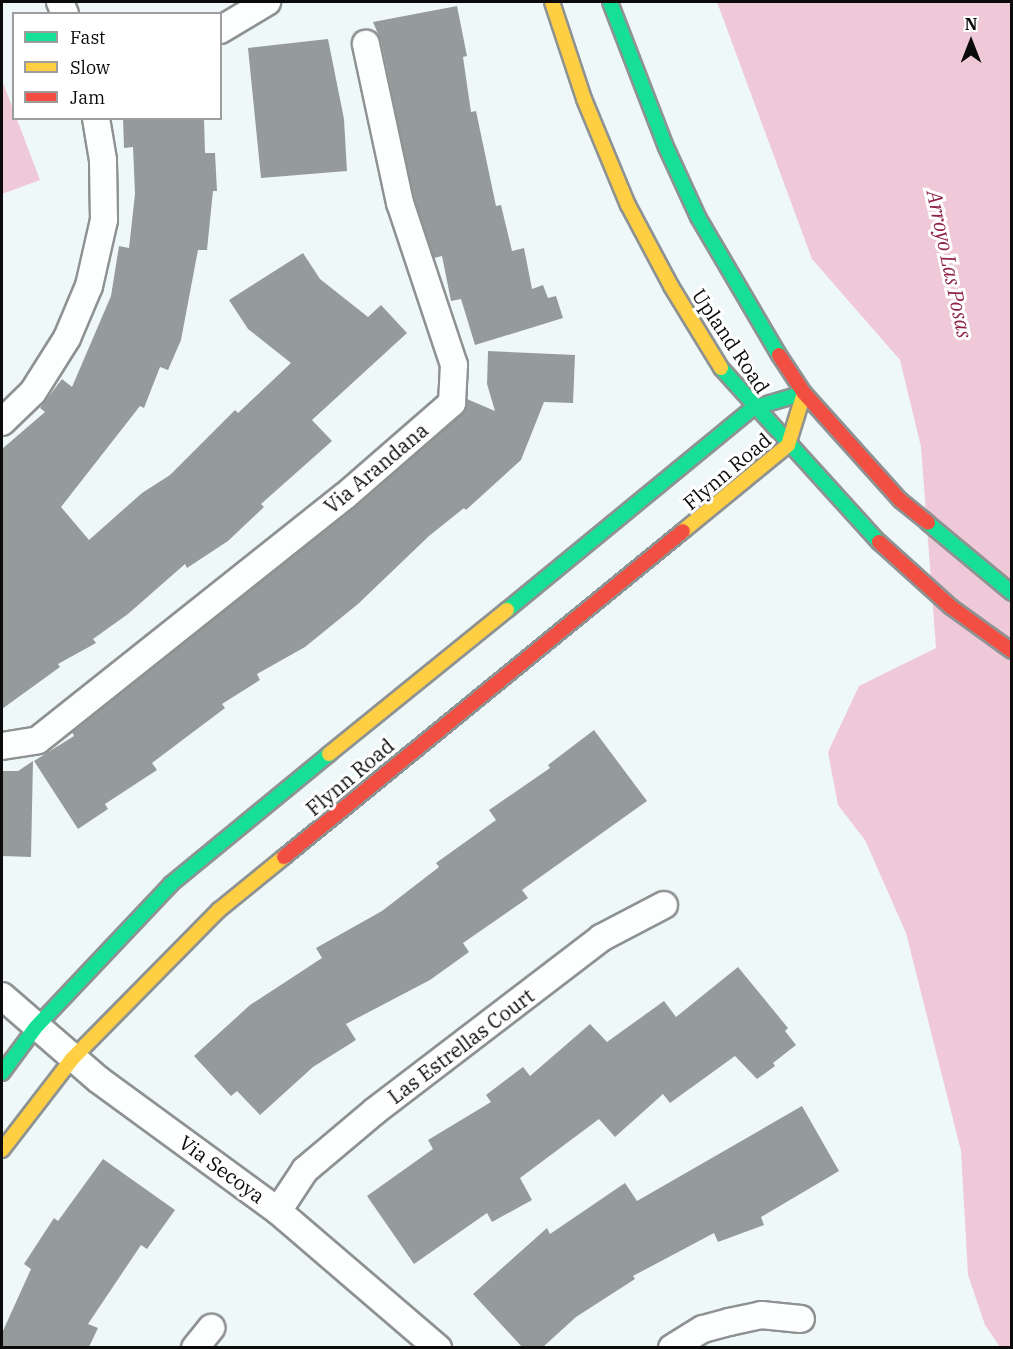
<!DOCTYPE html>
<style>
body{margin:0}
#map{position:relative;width:1013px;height:1349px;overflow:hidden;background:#eff8f9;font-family:"IBM Plex Serif",serif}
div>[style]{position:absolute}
.water>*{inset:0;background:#efc9d8}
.building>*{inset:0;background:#959b9b}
.roads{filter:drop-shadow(2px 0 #8e9292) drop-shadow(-2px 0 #8e9292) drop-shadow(0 2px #8e9292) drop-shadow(0 -2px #8e9292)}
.street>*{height:26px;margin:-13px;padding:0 13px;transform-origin:13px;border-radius:13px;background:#fdfefe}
.fast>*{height:14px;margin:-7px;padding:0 7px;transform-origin:7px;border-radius:7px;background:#16e098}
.slow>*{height:14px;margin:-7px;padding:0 7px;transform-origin:7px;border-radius:7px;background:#ffcf43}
.jam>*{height:14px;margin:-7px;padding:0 7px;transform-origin:7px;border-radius:7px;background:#f24e42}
span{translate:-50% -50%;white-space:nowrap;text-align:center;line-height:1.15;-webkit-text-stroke:6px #fff;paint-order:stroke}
.street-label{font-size:20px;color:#0b0b0b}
.water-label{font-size:21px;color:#8e2343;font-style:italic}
.frame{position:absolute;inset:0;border:3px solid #0b0b0b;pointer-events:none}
.legend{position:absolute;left:12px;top:12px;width:210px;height:108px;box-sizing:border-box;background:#fff;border:2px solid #9d9d9d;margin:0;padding:8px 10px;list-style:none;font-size:18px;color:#0b0b0b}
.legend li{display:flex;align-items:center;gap:12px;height:30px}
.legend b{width:30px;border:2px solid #9d9d9d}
.north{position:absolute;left:941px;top:12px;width:60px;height:60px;-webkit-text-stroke:4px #fff;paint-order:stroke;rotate:0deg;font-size:16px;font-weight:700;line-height:24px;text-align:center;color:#0b0b0b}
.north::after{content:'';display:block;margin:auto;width:21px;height:27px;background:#0b0b0b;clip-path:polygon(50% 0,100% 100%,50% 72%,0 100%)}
</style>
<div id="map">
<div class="water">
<div style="clip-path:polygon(717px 2px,1011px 2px,1011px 1347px,1000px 1347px,985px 1325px,968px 1275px,961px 1151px,906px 933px,865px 840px,838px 805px,828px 752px,859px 686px,936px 648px,921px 447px,900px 360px,812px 259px)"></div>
<div style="clip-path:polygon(2px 80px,40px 180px,2px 194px)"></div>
</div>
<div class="building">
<div style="clip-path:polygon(457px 6px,467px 56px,463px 57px,471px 112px,476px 111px,496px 206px,501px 205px,512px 251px,524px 248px,532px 289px,543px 285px,548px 298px,556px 296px,563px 318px,475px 345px,461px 299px,451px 301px,442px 256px,434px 258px,414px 199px,381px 41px,373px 22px)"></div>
<div style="clip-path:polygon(328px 39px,344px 119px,347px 171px,261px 178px,248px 48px)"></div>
<div style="clip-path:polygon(123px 118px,204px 118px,205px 153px,215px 153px,217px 191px,213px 191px,207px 250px,198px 250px,181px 340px,168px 370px,160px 367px,144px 408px,140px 406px,61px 507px,89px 540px,142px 493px,170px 475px,235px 410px,238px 413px,291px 363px,248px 329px,229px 300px,303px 253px,320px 279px,368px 317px,381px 305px,407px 333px,312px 420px,332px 441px,261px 504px,264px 507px,228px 541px,187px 568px,185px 564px,128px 614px,93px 639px,96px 643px,58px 664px,60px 667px,2px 709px,2px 449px,45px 412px,40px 408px,62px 379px,72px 387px,111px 296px,119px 246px,129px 248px,135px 194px,133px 147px,124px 148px)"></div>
<div style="clip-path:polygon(488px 351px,575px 355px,573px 403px,544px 402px,521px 460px,466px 510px,464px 508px,429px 536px,358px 604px,305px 647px,257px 674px,260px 680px,222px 704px,225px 708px,152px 763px,157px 770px,105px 804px,108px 809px,78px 829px,34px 761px,74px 736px,72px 732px,354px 508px,462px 414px,467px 399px,495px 411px,487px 384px)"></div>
<div style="clip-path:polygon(594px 730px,647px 801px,522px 890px,528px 898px,463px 943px,469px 952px,430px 980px,346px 1024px,356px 1040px,313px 1067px,260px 1115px,237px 1091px,231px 1096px,194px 1056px,250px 1005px,322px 958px,316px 948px,382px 911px,439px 867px,436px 863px,496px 820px,489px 810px,550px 768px,548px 765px)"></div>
<div style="clip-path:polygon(33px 761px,31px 857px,2px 856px,2px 771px,18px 771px)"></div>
<div style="clip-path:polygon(738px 967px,788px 1028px,785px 1031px,796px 1045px,773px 1063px,775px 1066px,757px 1079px,735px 1056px,670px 1103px,663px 1094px,615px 1137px,599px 1119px,520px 1178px,532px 1200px,492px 1222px,487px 1213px,414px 1264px,367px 1196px,433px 1149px,428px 1140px,491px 1102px,486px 1095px,523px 1067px,530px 1076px,590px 1024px,607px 1042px,664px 1001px,676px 1017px)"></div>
<div style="clip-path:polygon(802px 1106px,839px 1171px,761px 1217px,764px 1225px,718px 1242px,714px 1233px,633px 1276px,635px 1279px,576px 1317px,543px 1347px,522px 1347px,473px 1294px,547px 1228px,550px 1234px,625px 1183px,637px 1201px)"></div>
<div style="clip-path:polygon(103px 1159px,175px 1210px,147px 1249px,141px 1245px,88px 1324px,98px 1328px,89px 1347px,2px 1347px,2px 1333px,31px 1269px,24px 1264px,54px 1218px,58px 1221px)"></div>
</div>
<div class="roads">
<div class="street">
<div style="left:60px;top:2px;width:13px;rotate:67deg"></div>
<div style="left:220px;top:30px;width:55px;rotate:-30.8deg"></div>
<div style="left:2px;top:422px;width:43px;rotate:-44.1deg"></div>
<div style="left:33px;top:392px;width:64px;rotate:-57.8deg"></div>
<div style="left:67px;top:338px;width:56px;rotate:-67.1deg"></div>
<div style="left:89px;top:286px;width:68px;rotate:-77.2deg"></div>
<div style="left:104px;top:220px;width:60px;rotate:-91deg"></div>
<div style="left:103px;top:160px;width:43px;rotate:-99.5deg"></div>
<div style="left:2px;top:746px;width:36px;rotate:-9deg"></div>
<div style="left:38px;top:740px;width:392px;rotate:-38.5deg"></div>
<div style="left:345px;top:496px;width:142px;rotate:-41deg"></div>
<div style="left:452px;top:403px;width:38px;rotate:-87deg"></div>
<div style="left:454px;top:365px;width:171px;rotate:-108.4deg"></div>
<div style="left:400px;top:203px;width:163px;rotate:-102.1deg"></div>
<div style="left:2px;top:996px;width:128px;rotate:40.9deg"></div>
<div style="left:99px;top:1080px;width:222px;rotate:36.2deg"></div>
<div style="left:278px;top:1211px;width:211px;rotate:40.6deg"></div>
<div style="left:278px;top:1211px;width:49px;rotate:-56.6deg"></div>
<div style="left:305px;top:1170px;width:92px;rotate:-40.1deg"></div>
<div style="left:375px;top:1111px;width:285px;rotate:-37.4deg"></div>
<div style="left:601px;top:938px;width:71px;rotate:-27.6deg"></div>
<div style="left:195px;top:1348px;width:26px;rotate:-51deg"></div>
<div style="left:672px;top:1348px;width:36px;rotate:-32deg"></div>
<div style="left:703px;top:1329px;width:27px;rotate:-15deg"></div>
<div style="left:729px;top:1322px;width:33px;rotate:-12deg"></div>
<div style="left:761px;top:1315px;width:40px;rotate:5.7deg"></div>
</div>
<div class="fast">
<div style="left:610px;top:2px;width:155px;rotate:68.9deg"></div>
<div style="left:666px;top:147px;width:77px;rotate:65.4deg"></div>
<div style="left:698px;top:217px;width:160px;rotate:59.6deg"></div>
<div style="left:721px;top:368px;width:235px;rotate:47.8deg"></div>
<div style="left:928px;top:523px;width:109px;rotate:39.8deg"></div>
<div style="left:507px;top:610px;width:318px;rotate:-39.4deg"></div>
<div style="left:753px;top:408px;width:53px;rotate:-16.4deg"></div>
<div style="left:2px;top:1073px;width:57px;rotate:-53.5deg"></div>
<div style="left:36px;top:1027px;width:197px;rotate:-46.6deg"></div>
<div style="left:171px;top:884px;width:205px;rotate:-39.4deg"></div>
</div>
<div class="slow">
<div style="left:552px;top:2px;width:102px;rotate:71.7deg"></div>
<div style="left:584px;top:99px;width:115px;rotate:67.5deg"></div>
<div style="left:628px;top:205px;width:92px;rotate:62deg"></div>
<div style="left:671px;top:286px;width:96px;rotate:58.6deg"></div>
<div style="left:683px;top:531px;width:136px;rotate:-39.3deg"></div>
<div style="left:788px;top:445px;width:54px;rotate:-72.9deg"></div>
<div style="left:329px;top:754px;width:229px;rotate:-39deg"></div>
<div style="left:2px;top:1150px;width:115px;rotate:-52.4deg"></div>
<div style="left:72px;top:1059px;width:209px;rotate:-45.4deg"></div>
<div style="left:219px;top:910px;width:84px;rotate:-39.2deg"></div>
</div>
<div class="jam">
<div style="left:779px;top:355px;width:45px;rotate:56.7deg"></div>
<div style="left:804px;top:393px;width:144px;rotate:48.1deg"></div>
<div style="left:900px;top:500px;width:36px;rotate:39deg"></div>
<div style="left:879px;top:542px;width:97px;rotate:42.1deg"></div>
<div style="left:951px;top:607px;width:75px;rotate:35.8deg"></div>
<div style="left:284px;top:857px;width:515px;rotate:-39.25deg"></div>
</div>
</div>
<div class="street-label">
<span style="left:731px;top:341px;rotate:56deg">Upland Road</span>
<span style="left:376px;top:468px;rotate:-40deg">Via Arandana</span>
<span style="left:727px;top:471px;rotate:-40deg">Flynn Road</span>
<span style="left:350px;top:777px;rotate:-40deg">Flynn Road</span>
<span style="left:461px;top:1046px;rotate:-37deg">Las Estrellas Court</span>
<span style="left:222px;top:1169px;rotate:36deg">Via Secoya</span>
</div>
<div class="water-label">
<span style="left:950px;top:264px;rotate:78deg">Arroyo Las Posas</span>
</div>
<div class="frame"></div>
<ul class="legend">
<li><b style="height:8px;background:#16e098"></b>Fast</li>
<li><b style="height:8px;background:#ffcf43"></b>Slow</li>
<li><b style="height:8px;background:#f24e42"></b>Jam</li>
</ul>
<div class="north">N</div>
</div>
